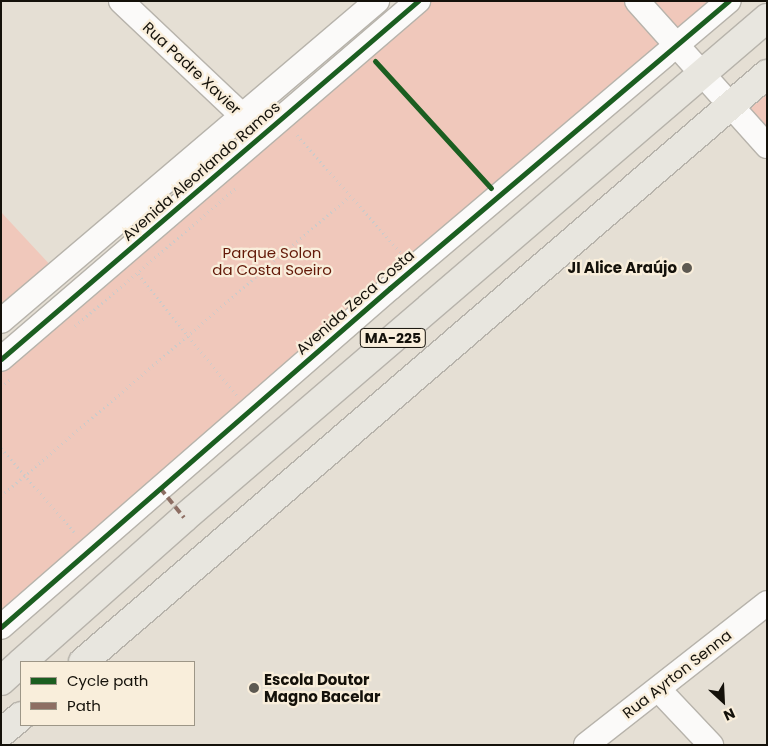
<!DOCTYPE html>
<meta charset="utf-8">
<style>
body{margin:0}
#map{position:relative;width:768px;height:746px;overflow:hidden;background:#e5dfd4;font-family:Poppins,sans-serif}
div>[style]{position:absolute}
.green>*{inset:0;background:#f0c8bb}
.path>*{height:3px;margin-top:-1.5px;transform-origin:0;background:repeating-linear-gradient(90deg,#cdcbc9 0 1px,transparent 0 5px)}
.roads{filter:drop-shadow(1px 0 #b7b3ab) drop-shadow(-1px 0 #b7b3ab) drop-shadow(0 1px #b7b3ab) drop-shadow(0 -1px #b7b3ab)}
.minor>*{height:24px;margin:-12px;padding:0 12px;transform-origin:12px;border-radius:12px;background:#fbfaf9}
.major>*{height:28px;margin:-14px;padding:0 14px;transform-origin:14px;border-radius:14px;background:#e8e6df}
.quiet>*{height:4px;margin-top:-2px;transform-origin:0;background:repeating-linear-gradient(90deg,#8d6e63 0 8px,transparent 0 12px)}
.cycleway>*{height:5px;margin:-2.5px;padding:0 2.5px;transform-origin:2.5px;border-radius:2.5px;background:#1b5e20}
.dots>*{width:14px;height:14px;translate:-50% -50%;box-sizing:border-box;border:2px solid #f9eedb;border-radius:50%}
span{translate:-50% -50%;white-space:nowrap;text-align:center;line-height:1.15;-webkit-text-stroke:4.5px #f9eedb;paint-order:stroke}
.shield-label span{padding:1px 4px;background:#f9eedb;border:1px solid;border-radius:4px;-webkit-text-stroke-width:0}
.shield-label{font-size:14px;color:#14110a;font-weight:700}
.street-label{font-size:15px;color:#14110a}
.park-label{font-size:15px;color:#631908}
.poi-label{font-size:15px;color:#14110a;font-weight:700}
.right{translate:-100% -50%;text-align:right}
.left{translate:0 -50%;text-align:left}
.frame{position:absolute;inset:0;border:2px solid #14110a;pointer-events:none}
.legend{position:absolute;left:20px;top:661px;width:175px;height:65px;box-sizing:border-box;background:#f9eedb;border:1px solid #9d9687;margin:0;padding:6px 9px;list-style:none;font-size:15px;color:#14110a}
.legend li{display:flex;align-items:center;gap:10px;height:25px}
.legend b{width:25px;border:1px solid #9d9687}
.north{position:absolute;left:698px;top:676px;width:50px;height:50px;-webkit-text-stroke:4px #f9eedb;paint-order:stroke;rotate:155deg;font-size:14px;font-weight:700;line-height:20px;text-align:center;color:#14110a}
.north::after{content:'';display:block;margin:auto;width:18px;height:22px;background:#14110a;clip-path:polygon(50% 0,100% 100%,50% 72%,0 100%)}
</style>
<div id="map">
<div class="green">
<div style="clip-path:polygon(424px 1px,634px 1px,670px 41px,1px 623px,1px 367px)"></div>
<div style="clip-path:polygon(642px 1px,715px 1px,673px 37px)"></div>
<div style="clip-path:polygon(767px 88px,767px 129px,746px 106px)"></div>
<div style="clip-path:polygon(1px 212px,53px 268px,1px 312px)"></div>
</div>
<div class="path">
<div style="left:297px;top:135px;width:157px;rotate:48.6deg"></div>
<div style="left:138px;top:274px;width:157px;rotate:50.9deg"></div>
<div style="left:75px;top:326px;width:211px;rotate:-40.6deg"></div>
<div style="left:1px;top:387px;width:14px;rotate:-39deg"></div>
<div style="left:1px;top:448px;width:114px;rotate:48.9deg"></div>
<div style="left:1px;top:496px;width:460px;rotate:-40.7deg"></div>
</div>
<div class="roads">
<div class="minor">
<div style="left:121px;top:1px;width:180px;rotate:43.4deg"></div>
<div style="left:637px;top:1px;width:195px;rotate:48.1deg"></div>
<div style="left:1px;top:321px;width:494px;rotate:-40.4deg"></div>
<div style="left:1px;top:359px;width:550px;rotate:-40.65deg"></div>
<div style="left:1px;top:627px;width:516px;rotate:-41.07deg"></div>
<div style="left:390px;top:288px;width:444px;rotate:-40.3deg"></div>
<div style="left:659px;top:690px;width:76px;rotate:46.6deg"></div>
<div style="left:586px;top:745px;width:230px;rotate:-38.1deg"></div>
</div>
<div class="major">
<div style="left:22px;top:662px;width:217px;rotate:-41.6deg"></div>
<div style="left:184px;top:518px;width:768px;rotate:-40.62deg"></div>
<div style="left:83px;top:662px;width:902px;rotate:-40.68deg"></div>
<div style="left:1px;top:681px;width:27px;rotate:-42deg"></div>
<div style="left:1px;top:733px;width:26px;rotate:-40deg"></div>
</div>
</div>
<div class="quiet">
<div style="left:160px;top:488px;width:38px;rotate:51deg"></div>
</div>
<div class="cycleway">
<div style="left:375px;top:61px;width:172px;rotate:47.6deg"></div>
<div style="left:1px;top:359px;width:550px;rotate:-40.65deg"></div>
<div style="left:1px;top:627px;width:516px;rotate:-41.07deg"></div>
<div style="left:390px;top:288px;width:444px;rotate:-40.3deg"></div>
</div>
<div class="dots">
<div style="left:687px;top:268px;background:#5d5951"></div>
<div style="left:254px;top:688px;background:#5d5951"></div>
</div>
<div class="shield-label">
<span style="left:393px;top:338px">MA-225</span>
</div>
<div class="street-label">
<span style="left:192px;top:68px;rotate:43deg">Rua Padre Xavier</span>
<span style="left:201px;top:171px;rotate:-41deg">Avenida Aleorlando Ramos</span>
<span style="left:355px;top:302px;rotate:-41deg">Avenida Zeca Costa</span>
<span style="left:677px;top:674px;rotate:-38deg">Rua Ayrton Senna</span>
</div>
<div class="park-label">
<span style="left:272px;top:261px">Parque Solon<br>da Costa Soeiro</span>
</div>
<div class="poi-label">
<span class="right" style="left:677px;top:268px">JI Alice Araújo</span>
<span class="left" style="left:264px;top:688px">Escola Doutor<br>Magno Bacelar</span>
</div>
<div class="frame"></div>
<ul class="legend">
<li><b style="height:6px;background:#1b5e20"></b>Cycle path</li>
<li><b style="height:6px;background:#8d6e63"></b>Path</li>
</ul>
<div class="north">N</div>
</div>
